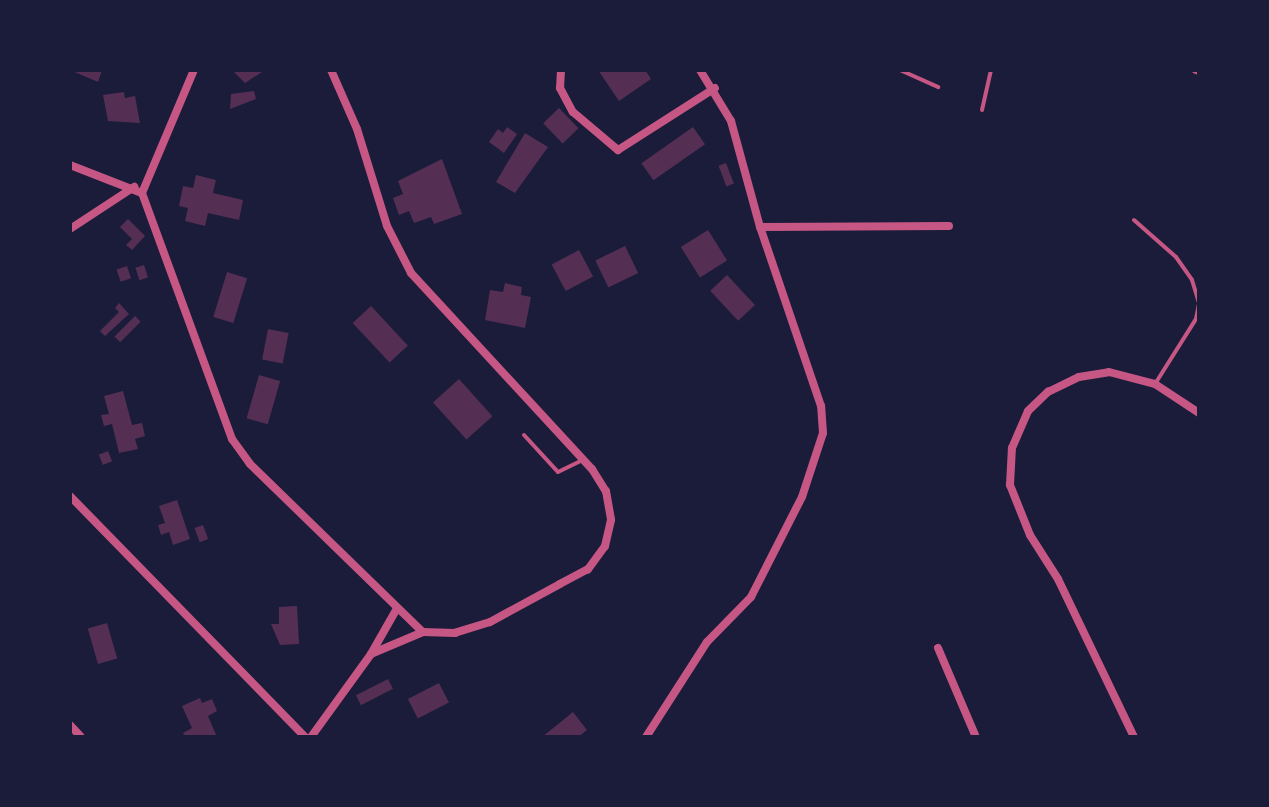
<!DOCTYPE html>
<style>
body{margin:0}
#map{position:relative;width:1269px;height:807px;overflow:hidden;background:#1b1b3a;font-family:Helvetica,sans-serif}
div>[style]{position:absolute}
.building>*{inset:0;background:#542f53;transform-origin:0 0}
.service>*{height:4px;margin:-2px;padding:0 2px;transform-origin:2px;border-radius:2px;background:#c65784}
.minor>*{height:8px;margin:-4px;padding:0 4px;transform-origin:4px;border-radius:4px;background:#c65784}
span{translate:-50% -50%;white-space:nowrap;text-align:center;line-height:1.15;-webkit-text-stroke:6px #1b1b3a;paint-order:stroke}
.frame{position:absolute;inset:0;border:72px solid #1b1b3a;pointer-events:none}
</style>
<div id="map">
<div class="building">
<div style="clip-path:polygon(70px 70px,102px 70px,98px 82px)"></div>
<div style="clip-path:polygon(232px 70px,265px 70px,245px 83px)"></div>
<div style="clip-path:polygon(598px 70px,645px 70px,651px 79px,619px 101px)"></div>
<div style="clip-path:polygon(254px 91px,256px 99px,230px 109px,231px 94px)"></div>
<div style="clip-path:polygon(124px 92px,125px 98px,135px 96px,140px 123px,108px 121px,103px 95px)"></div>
<div style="left:559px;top:108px;width:28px;height:22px;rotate:46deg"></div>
<div style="clip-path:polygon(507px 127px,517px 134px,504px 153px,489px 142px,498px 129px,503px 133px)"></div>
<div style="left:693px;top:127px;width:21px;height:63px;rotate:55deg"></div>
<div style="clip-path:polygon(525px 133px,548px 147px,515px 193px,496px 182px)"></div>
<div style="clip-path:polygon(442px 159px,462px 214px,434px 224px,431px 217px,414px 223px,409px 211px,399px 215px,393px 198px,403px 194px,398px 181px)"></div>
<div style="left:726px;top:163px;width:22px;height:8px;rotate:69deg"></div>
<div style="clip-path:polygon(196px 175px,216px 180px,213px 193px,243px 200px,239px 220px,208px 213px,205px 226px,185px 221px,188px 208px,179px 206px,183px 186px,193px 188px)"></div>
<div style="clip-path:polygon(128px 219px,145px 236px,132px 250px,126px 245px,132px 239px,120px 227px)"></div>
<div style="left:708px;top:230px;width:36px;height:32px;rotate:58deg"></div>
<div style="left:625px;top:246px;width:30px;height:33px;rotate:64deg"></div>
<div style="left:579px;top:250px;width:30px;height:31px;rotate:62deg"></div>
<div style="left:144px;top:265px;width:13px;height:9px;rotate:72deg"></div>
<div style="left:127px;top:266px;width:13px;height:11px;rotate:72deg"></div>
<div style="left:227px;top:272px;width:21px;height:47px;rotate:17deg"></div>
<div style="left:727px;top:275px;width:41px;height:23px;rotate:47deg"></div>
<div style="clip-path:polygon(505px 283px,522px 287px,521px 295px,531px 297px,525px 328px,485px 320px,490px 290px,503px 292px)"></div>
<div style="clip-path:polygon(119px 303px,129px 314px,105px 336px,100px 331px,119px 312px,115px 308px)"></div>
<div style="left:371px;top:306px;width:54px;height:25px;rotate:47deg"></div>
<div style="left:135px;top:316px;width:8px;height:29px;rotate:45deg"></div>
<div style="left:268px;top:329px;width:21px;height:31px;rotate:11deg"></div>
<div style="left:259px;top:375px;width:22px;height:45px;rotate:16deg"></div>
<div style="left:459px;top:379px;width:50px;height:35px;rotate:48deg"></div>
<div style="clip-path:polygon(123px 391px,132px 425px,142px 423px,145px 436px,135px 439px,138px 449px,119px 453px,112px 424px,104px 426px,101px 415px,109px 414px,104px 396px)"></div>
<div style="left:108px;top:451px;width:11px;height:10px;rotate:68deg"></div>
<div style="clip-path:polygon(177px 500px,190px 539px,173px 545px,169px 532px,161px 535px,158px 525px,165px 523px,159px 506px)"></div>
<div style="left:203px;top:525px;width:15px;height:9px;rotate:70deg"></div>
<div style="clip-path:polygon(297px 606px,299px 644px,280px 645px,271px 624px,279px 624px,279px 607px)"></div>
<div style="left:107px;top:623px;width:37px;height:20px;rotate:74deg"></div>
<div style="left:388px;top:679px;width:11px;height:36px;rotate:63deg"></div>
<div style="left:439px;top:683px;width:22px;height:35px;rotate:63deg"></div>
<div style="clip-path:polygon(200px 698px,202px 703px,212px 699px,217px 711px,208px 716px,217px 737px,185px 737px,183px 733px,192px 728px,182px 706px)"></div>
<div style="clip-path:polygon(573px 712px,587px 730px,578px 737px,542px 737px)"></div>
</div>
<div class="service">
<div style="left:900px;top:70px;width:42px;rotate:24.1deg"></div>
<div style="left:982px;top:110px;width:41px;rotate:-77.3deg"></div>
<div style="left:1134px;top:220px;width:56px;rotate:41.4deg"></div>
<div style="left:1176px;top:257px;width:28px;rotate:55deg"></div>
<div style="left:1192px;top:280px;width:24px;rotate:73deg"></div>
<div style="left:1155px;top:384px;width:77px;rotate:-57.8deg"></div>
<div style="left:1196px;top:319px;width:15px;rotate:-79deg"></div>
<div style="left:524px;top:435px;width:50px;rotate:47.4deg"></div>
<div style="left:558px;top:472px;width:28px;rotate:-26deg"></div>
</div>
<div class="minor">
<div style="left:331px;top:70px;width:64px;rotate:66.2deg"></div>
<div style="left:357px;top:129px;width:102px;rotate:72.8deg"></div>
<div style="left:387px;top:226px;width:53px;rotate:62.9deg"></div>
<div style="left:411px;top:273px;width:267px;rotate:47.3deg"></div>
<div style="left:592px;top:469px;width:26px;rotate:58deg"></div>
<div style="left:606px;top:491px;width:29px;rotate:80deg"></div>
<div style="left:611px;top:520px;width:27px;rotate:103deg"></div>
<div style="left:605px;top:546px;width:29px;rotate:126deg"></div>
<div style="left:588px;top:569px;width:32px;rotate:152deg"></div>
<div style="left:560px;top:584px;width:80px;rotate:151.5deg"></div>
<div style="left:490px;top:622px;width:37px;rotate:163deg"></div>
<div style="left:455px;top:633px;width:32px;rotate:-178deg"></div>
<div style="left:423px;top:632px;width:56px;rotate:157.1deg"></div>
<div style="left:561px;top:70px;width:18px;rotate:93deg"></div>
<div style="left:560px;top:88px;width:27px;rotate:62deg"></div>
<div style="left:573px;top:112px;width:59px;rotate:40.2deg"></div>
<div style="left:618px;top:150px;width:115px;rotate:-32.6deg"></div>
<div style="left:1196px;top:70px;width:3px;rotate:18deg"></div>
<div style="left:70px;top:165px;width:77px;rotate:21.3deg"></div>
<div style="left:142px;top:193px;width:262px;rotate:69.9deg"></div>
<div style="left:232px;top:439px;width:31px;rotate:54deg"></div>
<div style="left:250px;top:464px;width:241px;rotate:44.2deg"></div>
<div style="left:142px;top:193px;width:134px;rotate:-67.1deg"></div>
<div style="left:760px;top:227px;width:189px;rotate:-0.3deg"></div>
<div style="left:70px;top:229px;width:77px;rotate:-33.3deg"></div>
<div style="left:70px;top:496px;width:337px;rotate:45.7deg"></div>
<div style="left:938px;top:648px;width:97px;rotate:66.9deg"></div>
<div style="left:70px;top:725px;width:16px;rotate:47deg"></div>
<div style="left:311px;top:737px;width:102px;rotate:-54.1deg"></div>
<div style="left:371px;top:654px;width:51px;rotate:-60.4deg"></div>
<div style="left:646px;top:737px;width:113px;rotate:-57.3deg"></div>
<div style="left:707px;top:642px;width:63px;rotate:-45.6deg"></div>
<div style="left:751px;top:597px;width:112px;rotate:-63deg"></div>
<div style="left:802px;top:497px;width:67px;rotate:-71.8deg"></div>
<div style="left:823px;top:433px;width:27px;rotate:-94deg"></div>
<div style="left:821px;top:406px;width:189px;rotate:-108.8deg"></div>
<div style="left:760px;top:227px;width:110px;rotate:-105.3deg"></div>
<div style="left:731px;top:121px;width:60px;rotate:-121.3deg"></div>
<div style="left:1134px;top:737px;width:175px;rotate:-115.7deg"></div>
<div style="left:1058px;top:579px;width:52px;rotate:-122.5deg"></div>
<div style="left:1030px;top:535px;width:54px;rotate:-111.8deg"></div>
<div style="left:1010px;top:485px;width:37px;rotate:-87deg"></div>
<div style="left:1012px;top:448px;width:40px;rotate:-66.6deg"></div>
<div style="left:1028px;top:411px;width:28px;rotate:-44deg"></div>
<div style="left:1048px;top:392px;width:34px;rotate:-26deg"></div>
<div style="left:1079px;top:377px;width:30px;rotate:-9deg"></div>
<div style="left:1109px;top:372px;width:48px;rotate:14.6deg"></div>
<div style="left:1155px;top:384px;width:53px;rotate:33.4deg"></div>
</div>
<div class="frame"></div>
</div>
